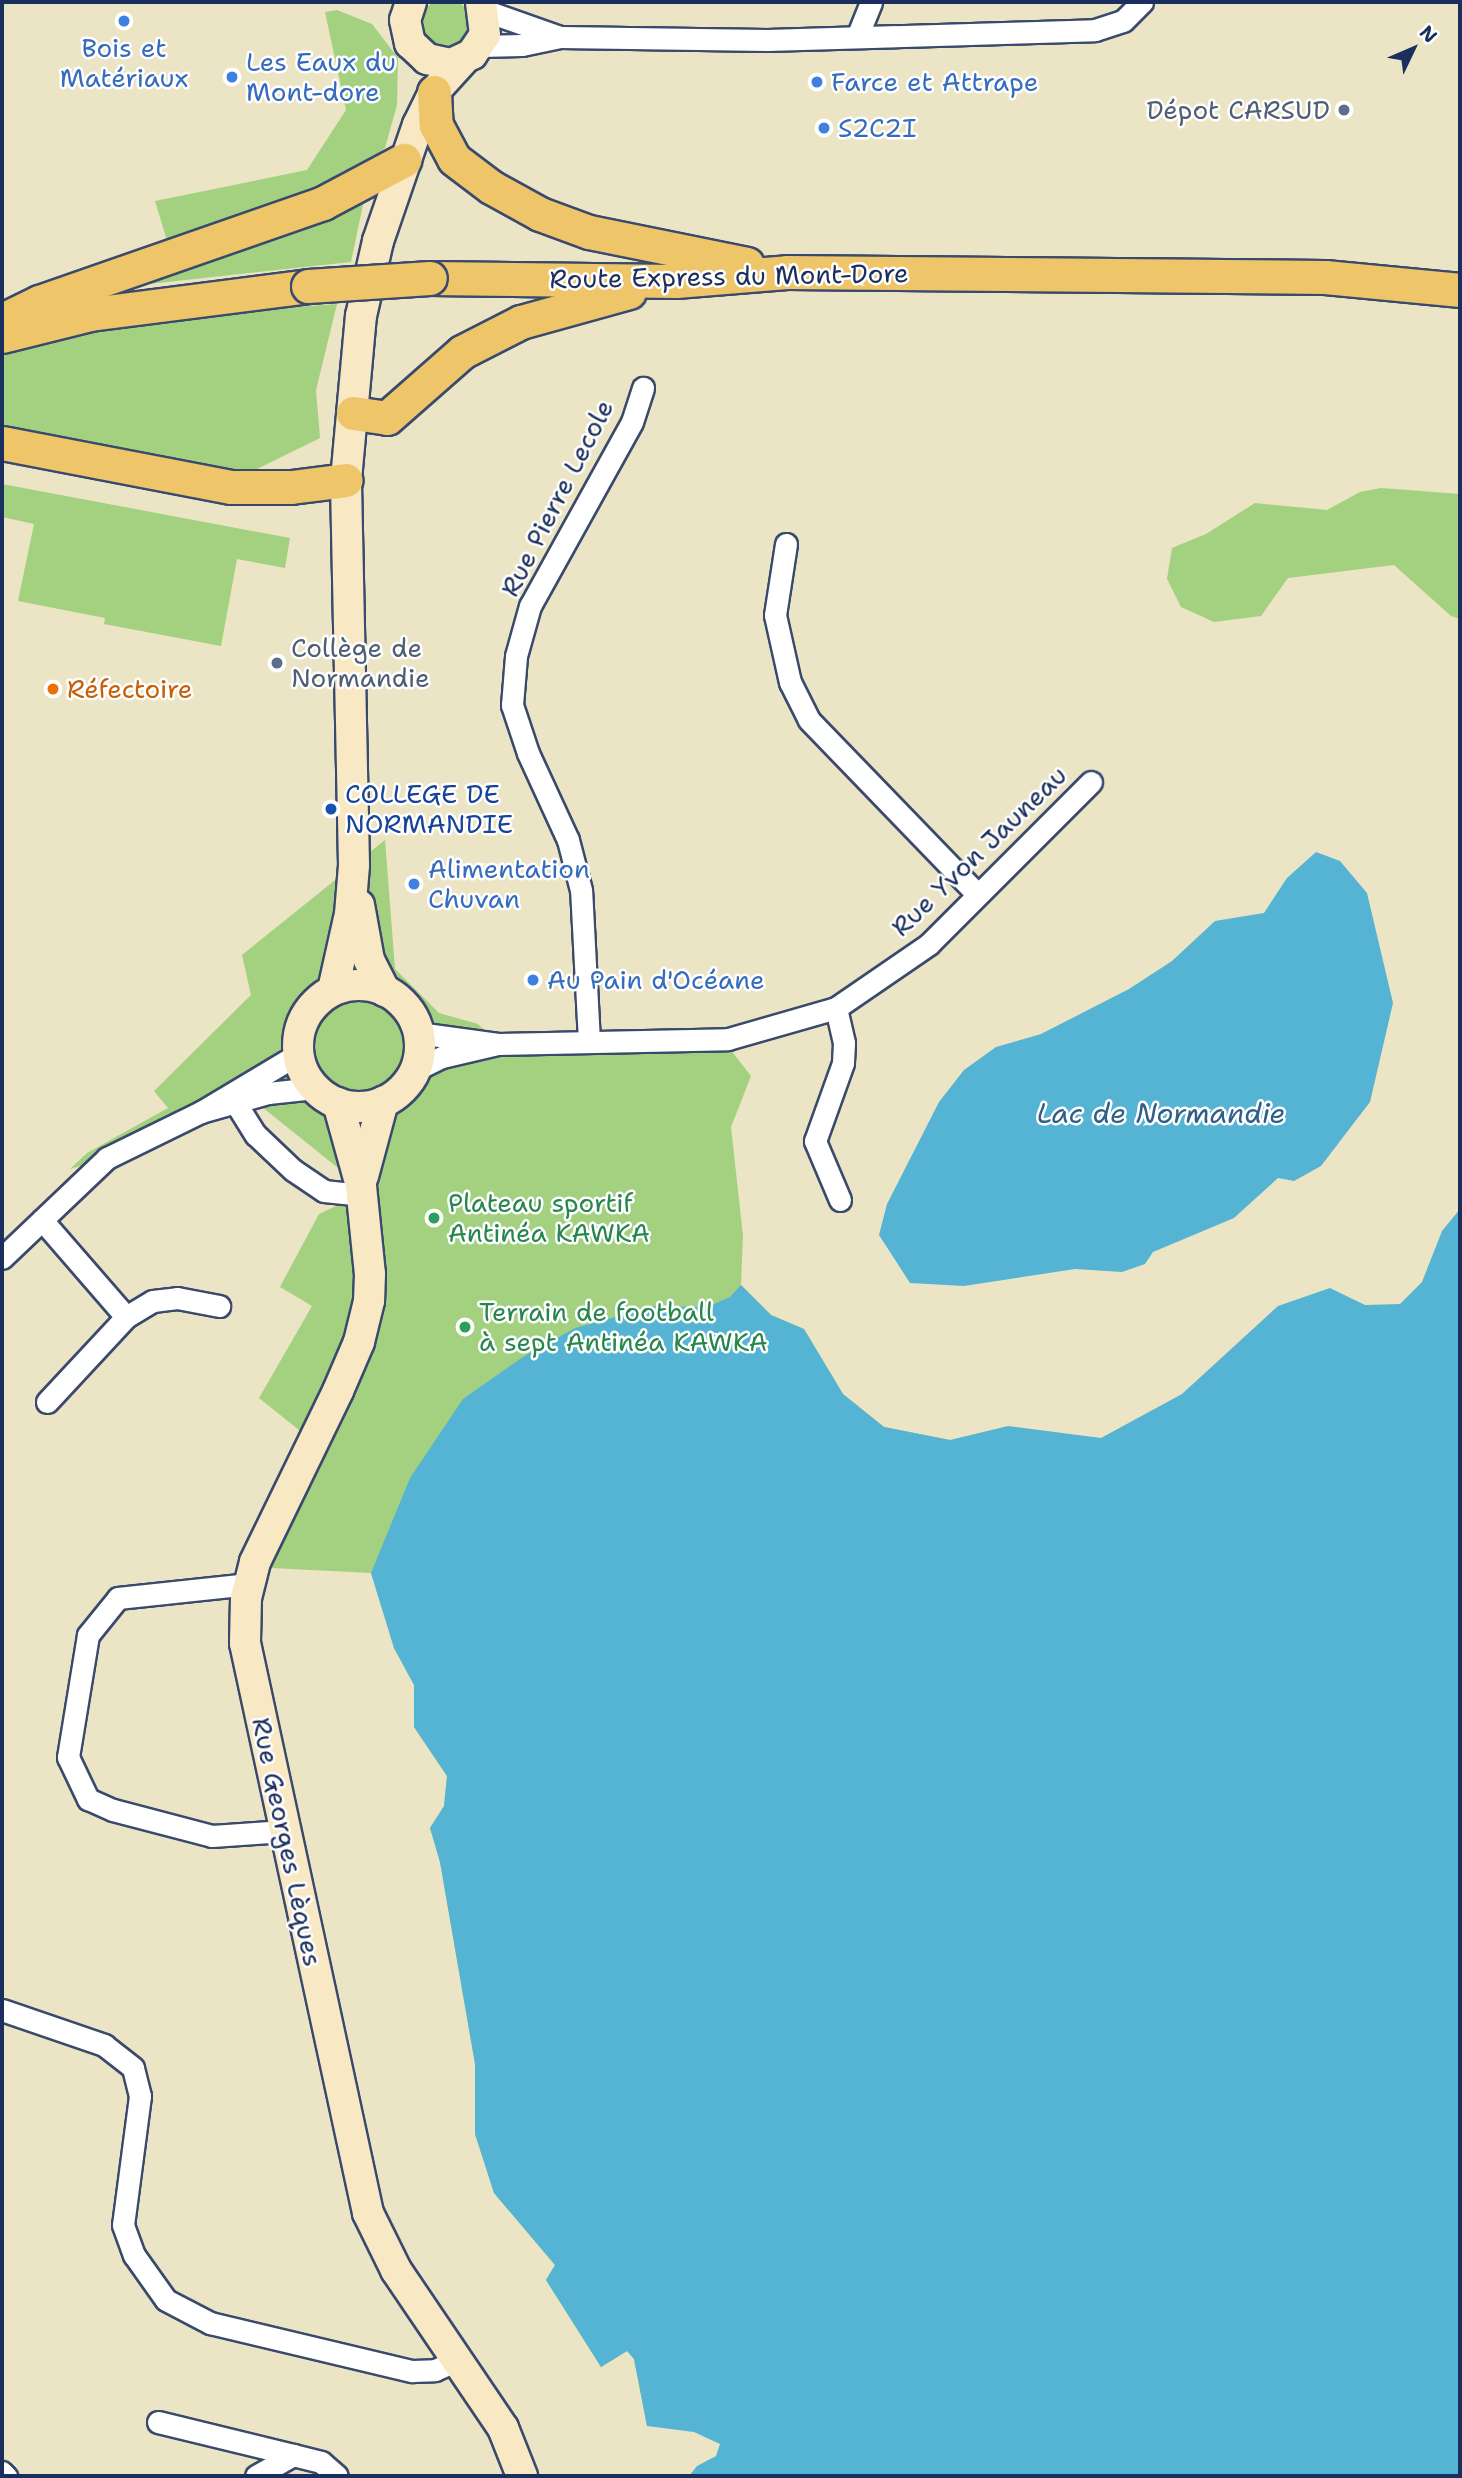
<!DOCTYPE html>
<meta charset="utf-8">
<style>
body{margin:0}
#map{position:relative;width:1462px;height:2478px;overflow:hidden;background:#ebe4c5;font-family:"Shantell Sans",sans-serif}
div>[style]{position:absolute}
.green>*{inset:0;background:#a3d17f}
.round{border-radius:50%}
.water>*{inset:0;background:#55b4d4}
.roads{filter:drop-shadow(2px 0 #3a4a6d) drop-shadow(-2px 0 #3a4a6d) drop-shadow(0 2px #3a4a6d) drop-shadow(0 -2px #3a4a6d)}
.street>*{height:21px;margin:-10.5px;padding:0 10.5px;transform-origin:10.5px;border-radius:10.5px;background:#fff}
.secondary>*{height:30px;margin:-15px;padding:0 15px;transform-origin:15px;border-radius:15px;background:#f8e8c3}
.secondary>.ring{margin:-15px;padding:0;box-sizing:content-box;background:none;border:30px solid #f8e8c3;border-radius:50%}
.primary>*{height:33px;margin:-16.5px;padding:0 16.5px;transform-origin:16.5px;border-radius:16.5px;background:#eec569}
.bridges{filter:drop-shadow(2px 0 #3a4a6d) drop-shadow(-2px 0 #3a4a6d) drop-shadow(0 2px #3a4a6d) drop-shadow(0 -2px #3a4a6d)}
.primary-bridge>*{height:33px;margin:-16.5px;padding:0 16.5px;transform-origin:16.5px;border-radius:16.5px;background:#eec569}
.dots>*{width:19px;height:19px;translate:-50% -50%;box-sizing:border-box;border:4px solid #fff;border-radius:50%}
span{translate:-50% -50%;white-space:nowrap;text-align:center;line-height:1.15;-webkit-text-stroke:5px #fff;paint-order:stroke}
.shop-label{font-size:26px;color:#366cbe}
.left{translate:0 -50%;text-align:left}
.service-label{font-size:26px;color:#4e5e75}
.right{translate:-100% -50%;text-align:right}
.street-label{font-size:26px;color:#1b2f5e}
.food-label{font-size:26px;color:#c56008}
.transit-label{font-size:26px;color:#164399}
.leisure-label{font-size:26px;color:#27864d}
.water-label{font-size:28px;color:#2f5e87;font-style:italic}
.frame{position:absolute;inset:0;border:4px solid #1b2f5e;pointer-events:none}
.north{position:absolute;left:1378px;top:14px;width:70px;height:70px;-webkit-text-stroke:5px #fff;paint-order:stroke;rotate:46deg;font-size:19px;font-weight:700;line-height:28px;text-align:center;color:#1b2f5e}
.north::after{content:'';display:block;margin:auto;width:24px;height:32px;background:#1b2f5e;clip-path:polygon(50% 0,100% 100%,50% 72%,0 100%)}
</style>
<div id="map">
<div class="green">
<div class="round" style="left:420px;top:-1px;width:52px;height:52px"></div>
<div style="clip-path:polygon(337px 10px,372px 24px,398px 58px,397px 105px,385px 148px,342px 183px,169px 247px,155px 201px,307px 170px,346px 110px,325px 12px)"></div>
<div style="clip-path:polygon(364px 200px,351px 262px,140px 285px,140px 280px)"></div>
<div style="clip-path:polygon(337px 304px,316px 390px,320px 438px,253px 471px,205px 476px,2px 431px,2px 349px,146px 318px)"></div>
<div style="clip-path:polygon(2px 484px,290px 538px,285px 568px,237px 559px,221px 646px,104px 624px,105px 618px,18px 601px,34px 524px,2px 517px)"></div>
<div style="clip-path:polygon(1381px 488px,1460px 494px,1460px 619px,1451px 616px,1394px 565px,1288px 578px,1261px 616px,1214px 622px,1181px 607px,1167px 579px,1172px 548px,1206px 534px,1255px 503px,1327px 510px,1360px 492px)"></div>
<div style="clip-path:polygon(385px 840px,395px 969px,439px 1013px,478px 1024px,498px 1044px,723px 1040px,751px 1076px,731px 1127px,743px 1236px,741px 1285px,771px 1315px,804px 1329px,843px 1394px,884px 1427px,950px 1440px,667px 2348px,647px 2426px,634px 2359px,627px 2351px,601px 2367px,546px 2280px,555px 2265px,494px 2193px,475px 2134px,475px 2064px,440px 1862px,430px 1828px,444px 1806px,447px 1776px,414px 1727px,414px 1685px,394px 1648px,371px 1573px,272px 1568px,255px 1562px,309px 1438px,259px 1398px,312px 1306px,280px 1287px,319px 1214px,360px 1195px,343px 1172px,241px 1090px,107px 1158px,70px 1169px,87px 1153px,168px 1108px,154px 1091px,251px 995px,242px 955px)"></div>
</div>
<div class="water">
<div style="clip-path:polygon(1316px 852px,1340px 861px,1367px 893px,1393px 1003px,1370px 1102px,1321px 1166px,1294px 1181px,1278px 1178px,1234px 1218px,1153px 1252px,1145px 1264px,1122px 1272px,1075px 1269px,964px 1286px,910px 1283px,879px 1235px,887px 1204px,939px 1102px,964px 1070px,996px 1047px,1041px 1034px,1129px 989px,1172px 961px,1215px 921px,1264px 913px,1287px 878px)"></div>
<div style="clip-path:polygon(1460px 1209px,1460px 2476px,689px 2476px,697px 2466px,716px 2456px,720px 2444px,694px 2432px,647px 2426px,634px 2359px,627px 2351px,601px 2367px,546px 2280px,555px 2265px,494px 2193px,475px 2134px,475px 2064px,440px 1862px,430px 1828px,444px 1806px,447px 1776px,414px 1727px,414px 1685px,394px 1648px,371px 1573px,410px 1478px,463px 1399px,523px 1357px,575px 1328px,655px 1306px,707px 1307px,730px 1297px,741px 1285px,771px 1315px,804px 1329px,843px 1394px,884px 1427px,950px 1440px,1008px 1426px,1101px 1438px,1182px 1394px,1278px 1306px,1330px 1288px,1365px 1305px,1400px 1304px,1422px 1282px,1442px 1231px)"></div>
</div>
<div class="roads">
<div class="street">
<div style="left:486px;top:11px;width:78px;rotate:19.4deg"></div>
<div style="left:560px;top:37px;width:207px;rotate:0.8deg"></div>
<div style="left:767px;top:40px;width:328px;rotate:-1.7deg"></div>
<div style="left:1095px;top:30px;width:29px;rotate:-18deg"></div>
<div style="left:1123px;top:21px;width:27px;rotate:-45deg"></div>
<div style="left:857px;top:37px;width:38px;rotate:-68deg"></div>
<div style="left:480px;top:46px;width:42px;rotate:-1.4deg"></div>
<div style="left:522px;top:45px;width:39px;rotate:-12deg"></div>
<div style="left:786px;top:544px;width:72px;rotate:98.8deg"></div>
<div style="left:775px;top:615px;width:69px;rotate:77.4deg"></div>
<div style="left:790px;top:682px;width:42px;rotate:63.4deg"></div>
<div style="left:809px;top:720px;width:242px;rotate:46deg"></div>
<div style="left:836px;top:1008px;width:113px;rotate:-34.5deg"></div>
<div style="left:929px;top:944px;width:229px;rotate:-45deg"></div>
<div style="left:589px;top:1041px;width:151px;rotate:-93deg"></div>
<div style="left:581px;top:890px;width:52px;rotate:-104.6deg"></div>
<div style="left:568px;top:840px;width:96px;rotate:-114.7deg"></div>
<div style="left:528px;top:753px;width:51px;rotate:-108.4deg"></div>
<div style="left:512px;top:705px;width:49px;rotate:-85.3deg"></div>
<div style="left:516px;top:656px;width:52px;rotate:-74.4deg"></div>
<div style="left:530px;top:606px;width:210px;rotate:-61deg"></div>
<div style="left:632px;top:422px;width:36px;rotate:-72deg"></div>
<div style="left:498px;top:1044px;width:230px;rotate:-1.2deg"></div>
<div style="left:728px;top:1039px;width:112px;rotate:-16deg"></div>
<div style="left:836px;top:1008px;width:36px;rotate:77deg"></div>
<div style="left:844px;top:1043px;width:20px;rotate:93deg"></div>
<div style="left:843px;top:1063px;width:83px;rotate:109.7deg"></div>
<div style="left:815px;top:1141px;width:64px;rotate:67deg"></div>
<div style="left:298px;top:1054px;width:113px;rotate:149.1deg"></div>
<div style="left:201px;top:1112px;width:70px;rotate:-15.8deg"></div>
<div style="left:268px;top:1093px;width:47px;rotate:-6.1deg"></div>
<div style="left:415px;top:1070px;width:30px;rotate:-26deg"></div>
<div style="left:442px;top:1057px;width:57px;rotate:-13.1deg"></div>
<div style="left:498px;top:1044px;width:81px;rotate:-172.2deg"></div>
<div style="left:235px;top:1102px;width:39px;rotate:58deg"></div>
<div style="left:256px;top:1135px;width:51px;rotate:43.4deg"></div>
<div style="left:293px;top:1170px;width:37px;rotate:34deg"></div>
<div style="left:324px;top:1191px;width:37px;rotate:6deg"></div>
<div style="left:42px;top:1220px;width:128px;rotate:49.1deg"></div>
<div style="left:2px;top:1258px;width:145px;rotate:-43.6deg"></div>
<div style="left:107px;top:1158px;width:105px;rotate:-26.1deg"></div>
<div style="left:47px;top:1402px;width:116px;rotate:-47.1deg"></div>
<div style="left:126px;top:1317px;width:31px;rotate:-31deg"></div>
<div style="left:153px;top:1301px;width:24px;rotate:-7deg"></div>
<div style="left:177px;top:1298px;width:43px;rotate:10.8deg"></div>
<div style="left:249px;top:1584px;width:132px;rotate:173.9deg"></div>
<div style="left:118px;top:1598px;width:48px;rotate:129deg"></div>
<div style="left:88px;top:1635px;width:124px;rotate:99.3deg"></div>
<div style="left:68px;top:1757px;width:47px;rotate:64.5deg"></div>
<div style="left:88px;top:1799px;width:27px;rotate:24deg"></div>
<div style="left:113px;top:1810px;width:102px;rotate:14.7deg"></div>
<div style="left:212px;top:1836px;width:72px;rotate:-4deg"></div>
<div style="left:2px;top:2010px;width:108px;rotate:18.9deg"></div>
<div style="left:104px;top:2045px;width:37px;rotate:38deg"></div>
<div style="left:133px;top:2068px;width:29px;rotate:76deg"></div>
<div style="left:140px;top:2096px;width:130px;rotate:97.5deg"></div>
<div style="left:123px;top:2225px;width:32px;rotate:70deg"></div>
<div style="left:134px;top:2255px;width:55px;rotate:54.6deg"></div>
<div style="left:166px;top:2300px;width:50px;rotate:27.6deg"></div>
<div style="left:210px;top:2323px;width:208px;rotate:13.4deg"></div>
<div style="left:412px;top:2371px;width:23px;rotate:-2deg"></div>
<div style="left:435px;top:2370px;width:24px;rotate:-24deg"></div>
<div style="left:158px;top:2422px;width:139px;rotate:13.7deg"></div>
<div style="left:2px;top:2472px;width:6px;rotate:45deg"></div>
<div style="left:256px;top:2476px;width:43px;rotate:-29.6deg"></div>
<div style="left:293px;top:2455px;width:29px;rotate:14deg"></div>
<div style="left:321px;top:2462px;width:21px;rotate:41deg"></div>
</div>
<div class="secondary">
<div style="left:411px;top:2px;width:19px;rotate:108deg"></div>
<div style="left:405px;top:20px;width:24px;rotate:78deg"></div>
<div style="left:410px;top:43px;width:23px;rotate:43deg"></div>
<div style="left:427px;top:59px;width:25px;rotate:12deg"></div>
<div style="left:451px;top:64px;width:23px;rotate:-25deg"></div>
<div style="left:472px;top:54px;width:23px;rotate:-56deg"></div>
<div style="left:485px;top:35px;width:33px;rotate:-97deg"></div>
<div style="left:359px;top:905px;width:56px;rotate:79.7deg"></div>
<div style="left:369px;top:960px;width:35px;rotate:63deg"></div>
<div class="ring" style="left:298px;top:985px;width:92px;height:92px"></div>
<div style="left:333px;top:990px;width:78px;rotate:-77.4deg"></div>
<div style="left:350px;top:914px;width:49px;rotate:-85.3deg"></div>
<div style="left:354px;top:865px;width:385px;rotate:-91.2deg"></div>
<div style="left:346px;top:480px;width:165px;rotate:-84.8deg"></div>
<div style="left:361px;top:316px;width:77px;rotate:-77.2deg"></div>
<div style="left:378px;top:241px;width:123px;rotate:-71deg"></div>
<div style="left:418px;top:125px;width:37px;rotate:-64deg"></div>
<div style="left:434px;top:92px;width:43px;rotate:-47.8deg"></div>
<div style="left:338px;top:1103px;width:86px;rotate:74.5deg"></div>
<div style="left:361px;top:1186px;width:88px;rotate:84.2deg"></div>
<div style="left:370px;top:1274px;width:27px;rotate:92deg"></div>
<div style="left:369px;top:1301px;width:42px;rotate:103.7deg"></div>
<div style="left:359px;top:1342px;width:53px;rotate:113.2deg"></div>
<div style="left:338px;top:1391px;width:190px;rotate:115.9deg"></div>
<div style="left:255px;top:1562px;width:37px;rotate:104deg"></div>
<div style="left:246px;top:1598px;width:45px;rotate:91.3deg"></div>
<div style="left:245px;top:1643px;width:583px;rotate:77.82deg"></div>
<div style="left:368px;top:2213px;width:64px;rotate:63.8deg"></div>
<div style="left:396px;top:2270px;width:191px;rotate:55.9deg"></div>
<div style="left:503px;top:2428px;width:52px;rotate:68.4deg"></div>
<div style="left:363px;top:1176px;width:77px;rotate:-74.9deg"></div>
</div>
<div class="primary">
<div style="left:434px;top:92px;width:33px;rotate:87deg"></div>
<div style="left:436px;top:125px;width:38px;rotate:62deg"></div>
<div style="left:454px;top:159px;width:46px;rotate:37.1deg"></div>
<div style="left:491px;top:187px;width:56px;rotate:28.9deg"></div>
<div style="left:540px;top:214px;width:52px;rotate:20.2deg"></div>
<div style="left:589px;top:232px;width:161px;rotate:11.4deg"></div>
<div style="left:430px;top:278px;width:246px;rotate:0.7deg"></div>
<div style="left:676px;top:281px;width:111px;rotate:-4.6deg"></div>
<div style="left:787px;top:272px;width:538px;rotate:0.53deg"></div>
<div style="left:1325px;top:277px;width:136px;rotate:5.5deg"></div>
<div style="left:2px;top:320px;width:41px;rotate:-25.9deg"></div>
<div style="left:39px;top:302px;width:301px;rotate:-19.2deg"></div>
<div style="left:323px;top:203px;width:92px;rotate:-28deg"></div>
<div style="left:2px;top:336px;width:91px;rotate:-14deg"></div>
<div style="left:90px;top:314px;width:220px;rotate:-7.3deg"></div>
<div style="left:353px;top:413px;width:34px;rotate:8deg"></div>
<div style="left:387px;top:418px;width:100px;rotate:-41.3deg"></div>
<div style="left:462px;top:352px;width:66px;rotate:-27deg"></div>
<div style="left:521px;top:322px;width:112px;rotate:-15.5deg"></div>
<div style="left:2px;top:443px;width:233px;rotate:10.9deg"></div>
<div style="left:231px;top:487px;width:60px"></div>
<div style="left:291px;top:487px;width:55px;rotate:-7.3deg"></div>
</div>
</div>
<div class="bridges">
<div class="primary-bridge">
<div style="left:308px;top:286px;width:122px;rotate:-3.8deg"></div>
</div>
</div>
<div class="dots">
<div style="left:124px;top:21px;background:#3f7fe0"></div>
<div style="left:232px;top:77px;background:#3f7fe0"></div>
<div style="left:817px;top:82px;background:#3f7fe0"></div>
<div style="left:1344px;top:110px;background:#5c6f8a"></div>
<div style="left:824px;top:128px;background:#3f7fe0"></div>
<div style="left:277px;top:663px;background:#5c6f8a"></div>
<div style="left:53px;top:689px;background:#e8710a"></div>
<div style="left:331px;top:809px;background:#1a4fb4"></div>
<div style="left:414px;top:884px;background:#3f7fe0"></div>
<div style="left:533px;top:980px;background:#3f7fe0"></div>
<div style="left:434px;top:1218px;background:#2e9e5b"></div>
<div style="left:465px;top:1327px;background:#2e9e5b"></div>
</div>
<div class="shop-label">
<span style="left:124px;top:63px">Bois et<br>Matériaux</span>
<span class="left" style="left:246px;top:77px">Les Eaux du<br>Mont-dore</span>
<span class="left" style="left:831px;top:82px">Farce et Attrape</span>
<span class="left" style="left:838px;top:128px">S2C2I</span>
<span class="left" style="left:428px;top:884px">Alimentation<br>Chuvan</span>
<span class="left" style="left:547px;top:980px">Au Pain d'Océane</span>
</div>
<div class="service-label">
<span class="right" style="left:1330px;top:110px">Dépot CARSUD</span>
<span class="left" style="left:291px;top:663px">Collège de<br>Normandie</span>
</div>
<div class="street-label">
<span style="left:729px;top:276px;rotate:-1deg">Route Express du Mont-Dore</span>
<span style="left:557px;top:498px;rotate:-63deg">Rue Pierre Lecole</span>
<span style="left:979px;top:851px;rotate:-44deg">Rue Yvon Jauneau</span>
<span style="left:287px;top:1842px;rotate:78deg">Rue Georges Lèques</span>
</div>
<div class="food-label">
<span class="left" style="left:67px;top:689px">Réfectoire</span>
</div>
<div class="transit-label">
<span class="left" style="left:345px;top:809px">COLLEGE DE<br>NORMANDIE</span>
</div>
<div class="leisure-label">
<span class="left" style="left:448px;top:1218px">Plateau sportif<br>Antinéa KAWKA</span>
<span class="left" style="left:479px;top:1327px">Terrain de football<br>à sept Antinéa KAWKA</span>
</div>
<div class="water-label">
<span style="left:1161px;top:1113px">Lac de Normandie</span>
</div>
<div class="frame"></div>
<div class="north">N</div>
</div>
